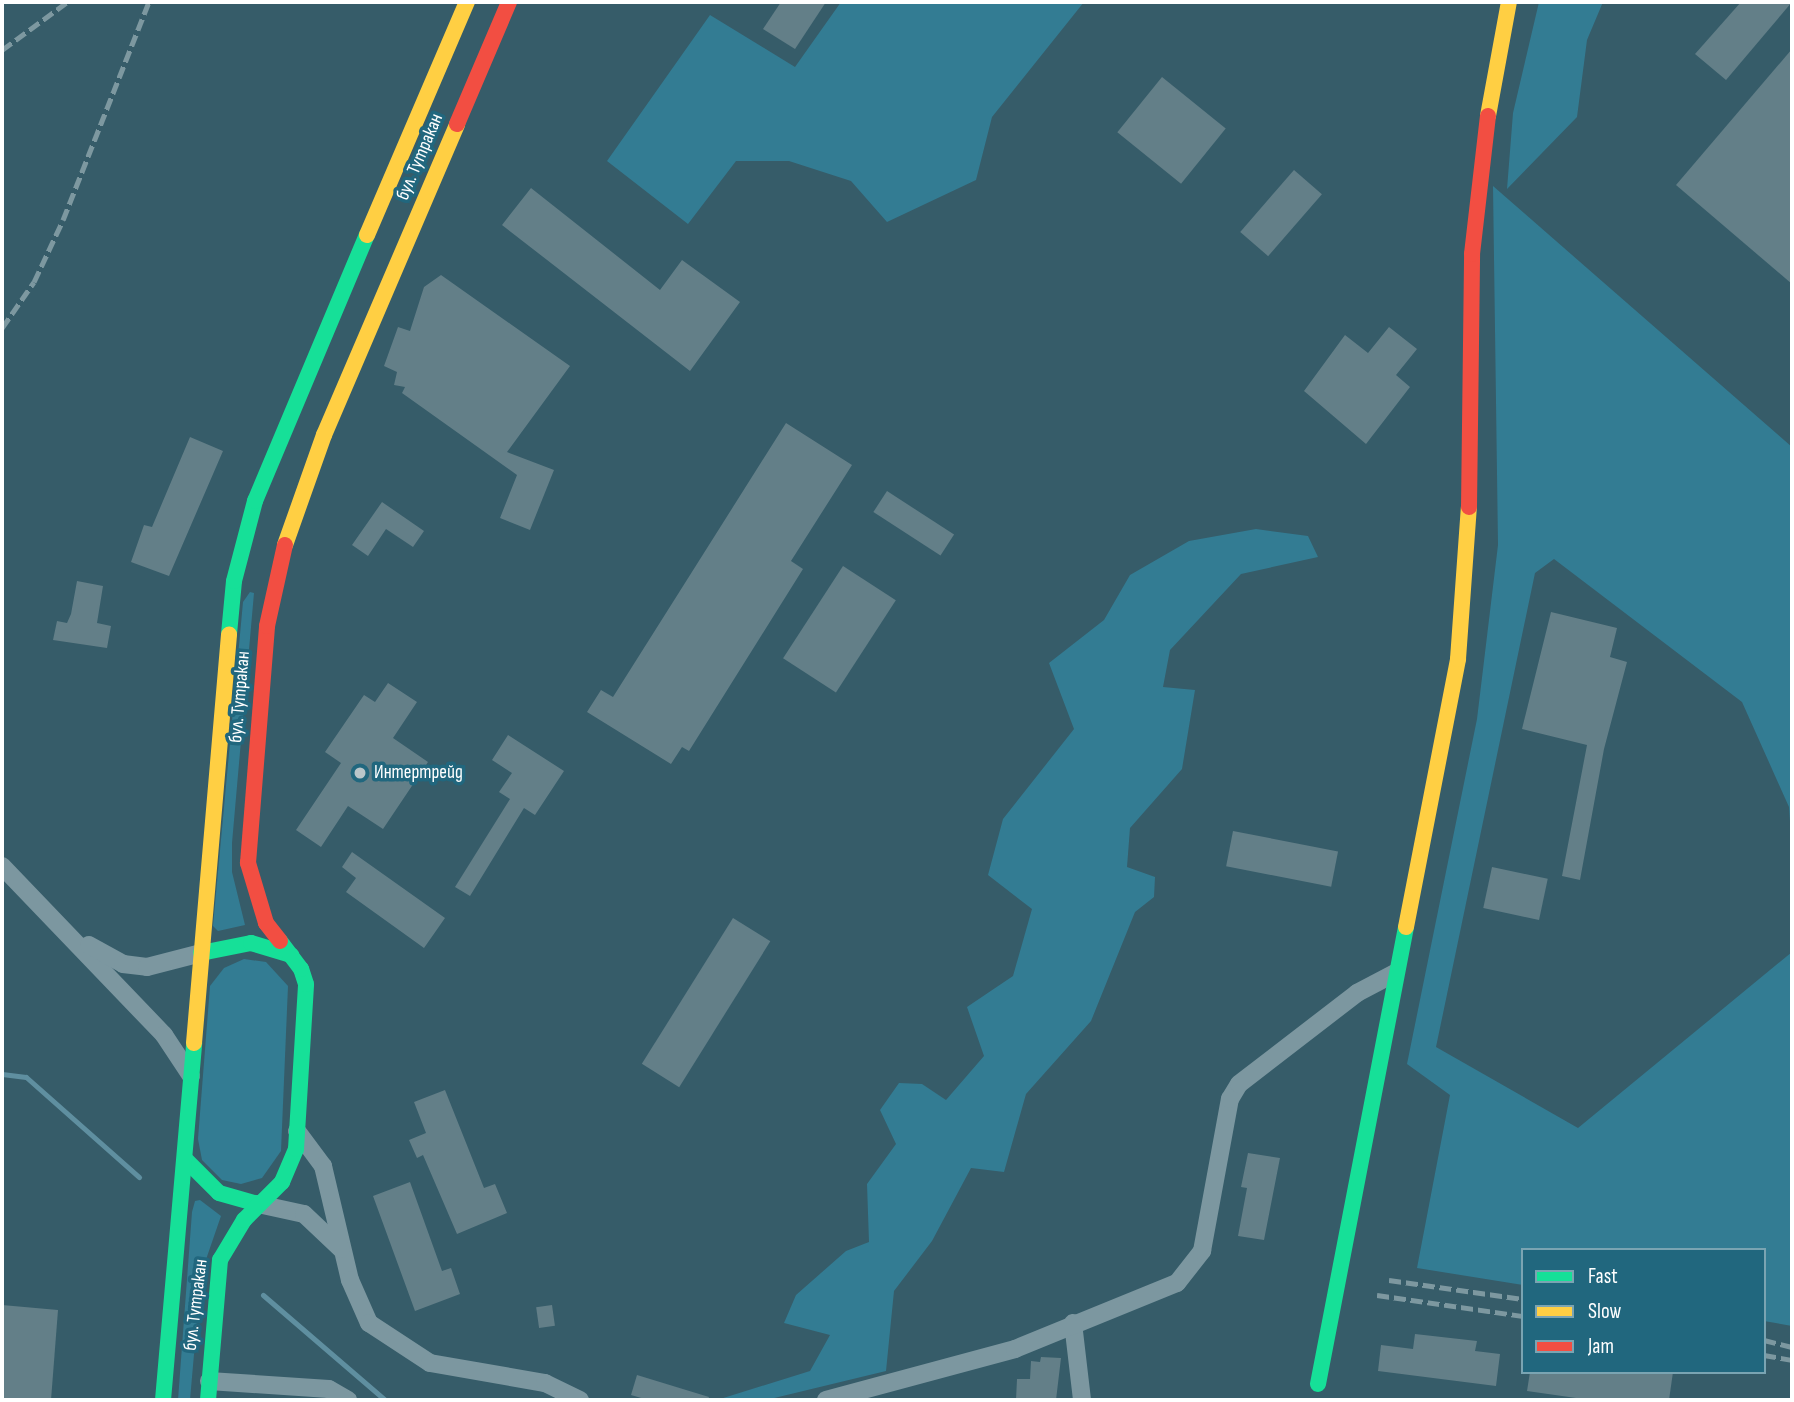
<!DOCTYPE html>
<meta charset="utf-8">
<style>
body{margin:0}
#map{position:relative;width:1794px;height:1402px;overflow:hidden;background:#365c69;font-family:"Sofia Sans Condensed",sans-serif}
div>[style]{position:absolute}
.green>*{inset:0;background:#337c93}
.stream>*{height:5px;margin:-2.5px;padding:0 2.5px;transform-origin:2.5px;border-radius:2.5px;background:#5f8fa0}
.building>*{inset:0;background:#637f88;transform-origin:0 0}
.street>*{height:18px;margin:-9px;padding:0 9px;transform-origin:9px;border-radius:9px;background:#7c97a0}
.fast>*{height:16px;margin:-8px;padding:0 8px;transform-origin:8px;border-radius:8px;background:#16e098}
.slow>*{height:16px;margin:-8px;padding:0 8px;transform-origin:8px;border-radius:8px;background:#ffcf43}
.jam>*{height:16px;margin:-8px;padding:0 8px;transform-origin:8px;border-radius:8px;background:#f24e42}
.rail>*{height:5px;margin-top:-2.5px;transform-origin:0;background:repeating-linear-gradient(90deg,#7d98a0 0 12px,transparent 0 17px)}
.dots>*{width:19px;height:19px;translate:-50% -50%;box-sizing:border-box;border:4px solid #21677e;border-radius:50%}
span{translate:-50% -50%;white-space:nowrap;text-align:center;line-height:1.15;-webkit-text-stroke:7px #21677e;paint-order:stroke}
.street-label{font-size:19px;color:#fff}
.poi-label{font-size:19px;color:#fff}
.left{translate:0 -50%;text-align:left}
.frame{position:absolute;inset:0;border:4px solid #fff;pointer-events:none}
.legend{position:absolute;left:1521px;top:1248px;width:245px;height:126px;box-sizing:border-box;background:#21677e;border:2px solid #7aa4b2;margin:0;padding:9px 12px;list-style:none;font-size:21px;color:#fff}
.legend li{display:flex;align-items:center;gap:14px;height:35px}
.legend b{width:35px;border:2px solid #7aa4b2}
</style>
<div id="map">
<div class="green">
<div style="clip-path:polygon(841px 2px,1084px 2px,992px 117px,976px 180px,887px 222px,851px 181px,789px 161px,736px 161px,688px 224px,607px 161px,710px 15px,795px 67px)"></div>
<div style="clip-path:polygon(1539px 2px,1603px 2px,1587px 40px,1577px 117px,1507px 189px,1513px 113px)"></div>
<div style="clip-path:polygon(1493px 186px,1792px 447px,1792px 850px,1789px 807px,1742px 702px,1554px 559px,1535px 573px,1436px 1047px,1578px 1128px,1792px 952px,1792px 1326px,1764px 1321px,1764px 1250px,1523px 1250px,1523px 1285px,1417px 1268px,1450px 1095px,1407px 1064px,1477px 719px,1498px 545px)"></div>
<div style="clip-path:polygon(1256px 529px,1308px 536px,1318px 557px,1241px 574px,1170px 650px,1163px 687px,1195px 690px,1182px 769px,1130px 828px,1127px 867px,1155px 877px,1154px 897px,1135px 912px,1091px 1021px,1026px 1094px,1004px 1172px,971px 1168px,932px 1241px,894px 1291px,886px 1371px,766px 1400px,717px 1400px,810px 1371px,830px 1335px,784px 1323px,796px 1295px,846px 1251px,869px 1242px,867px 1184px,896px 1144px,880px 1110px,899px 1083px,922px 1084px,946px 1100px,984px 1056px,967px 1007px,1013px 976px,1032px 909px,988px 875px,1003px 819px,1074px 729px,1049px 663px,1104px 620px,1130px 575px,1189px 541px)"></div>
<div style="clip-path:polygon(250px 592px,254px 593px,232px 843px,232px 872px,245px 925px,218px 931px,213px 926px,243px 602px)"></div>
<div style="clip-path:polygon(244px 959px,266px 962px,288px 986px,281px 1151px,262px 1178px,241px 1184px,222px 1180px,202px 1160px,198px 1139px,210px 986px,224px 968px)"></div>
<div style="clip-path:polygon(200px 1200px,221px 1216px,201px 1274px,190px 1400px,178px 1400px,192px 1212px,195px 1201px)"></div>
</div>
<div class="stream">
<div style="left:2px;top:1074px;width:24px;rotate:7deg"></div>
<div style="left:26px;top:1077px;width:151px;rotate:41.5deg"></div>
<div style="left:263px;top:1295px;width:161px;rotate:40.7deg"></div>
</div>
<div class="building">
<div style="clip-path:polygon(781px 2px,826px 2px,795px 49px,763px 29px)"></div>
<div style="clip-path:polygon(1741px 2px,1792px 2px,1726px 80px,1695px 54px)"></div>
<div style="clip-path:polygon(1792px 49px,1792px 284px,1676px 185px)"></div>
<div style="left:1162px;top:77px;width:82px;height:71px;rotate:39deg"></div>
<div style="left:1294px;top:170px;width:37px;height:82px;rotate:41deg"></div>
<div style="clip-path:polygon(531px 188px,660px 290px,682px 260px,740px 302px,690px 371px,502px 225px)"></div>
<div style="clip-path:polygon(441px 275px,570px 366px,507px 452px,554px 470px,530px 530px,500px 518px,517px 475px,402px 393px,405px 387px,394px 385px,397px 372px,384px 366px,398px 327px,410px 331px,424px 287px)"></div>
<div style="clip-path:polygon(1389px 327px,1417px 349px,1396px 375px,1410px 387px,1366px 444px,1304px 391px,1345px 335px,1368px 353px)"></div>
<div style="clip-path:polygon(786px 423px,852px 465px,791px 561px,803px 569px,689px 751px,682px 747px,671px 764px,587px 712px,601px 690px,613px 697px)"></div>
<div style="clip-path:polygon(190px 437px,223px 451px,169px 576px,131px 562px,144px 525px,152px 527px)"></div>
<div style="left:887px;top:491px;width:80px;height:25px;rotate:33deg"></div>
<div style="clip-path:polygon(382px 502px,424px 531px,413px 547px,386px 529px,368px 556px,352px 545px)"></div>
<div style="left:843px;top:566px;width:63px;height:110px;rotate:33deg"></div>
<div style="clip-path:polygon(77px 581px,103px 586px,97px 623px,111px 626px,107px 648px,53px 640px,57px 621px,67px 623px,71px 614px)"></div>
<div style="clip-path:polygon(1551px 612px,1617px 628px,1610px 657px,1627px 662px,1604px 749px,1580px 880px,1562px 876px,1587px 745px,1522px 729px)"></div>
<div style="clip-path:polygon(388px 683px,417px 702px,393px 738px,428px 762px,383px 829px,348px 806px,321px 847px,296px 830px,341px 763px,325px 752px,364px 695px,375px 702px)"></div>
<div style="clip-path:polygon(508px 735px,564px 771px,535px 815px,524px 808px,470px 896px,455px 887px,510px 799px,499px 792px,512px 773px,492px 760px)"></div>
<div style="left:1233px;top:831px;width:107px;height:36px;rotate:11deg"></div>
<div style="clip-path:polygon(352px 852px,445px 918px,424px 948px,346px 892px,356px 878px,342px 867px)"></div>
<div style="left:1492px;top:867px;width:57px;height:42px;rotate:12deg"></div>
<div style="left:733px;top:918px;width:44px;height:172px;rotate:32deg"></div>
<div style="clip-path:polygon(445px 1090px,484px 1188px,495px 1184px,507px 1213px,457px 1234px,423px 1155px,417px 1158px,409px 1140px,426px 1133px,414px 1102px)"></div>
<div style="clip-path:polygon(1248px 1153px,1280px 1158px,1264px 1240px,1238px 1236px,1247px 1188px,1241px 1187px)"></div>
<div style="clip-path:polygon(410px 1182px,442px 1271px,451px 1268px,460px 1294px,415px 1311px,373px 1196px)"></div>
<div style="clip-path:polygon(2px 1305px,58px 1310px,51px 1400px,2px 1400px)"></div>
<div style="left:552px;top:1305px;width:21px;height:16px;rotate:82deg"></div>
<div style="clip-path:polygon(1415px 1334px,1477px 1341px,1475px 1351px,1500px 1354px,1496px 1386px,1378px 1371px,1381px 1345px,1413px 1349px)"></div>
<div style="clip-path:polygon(1041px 1357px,1061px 1358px,1056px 1400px,1016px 1400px,1017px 1379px,1030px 1379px,1031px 1361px,1040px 1362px)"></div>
<div style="clip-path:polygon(1530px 1372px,1673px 1372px,1669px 1400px,1590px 1400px,1527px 1391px)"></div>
<div style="clip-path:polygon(637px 1375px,709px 1397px,708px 1400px,648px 1400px,631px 1395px)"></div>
</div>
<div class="street">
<div style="left:2px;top:866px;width:234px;rotate:46.2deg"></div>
<div style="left:164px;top:1035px;width:49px;rotate:56.6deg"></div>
<div style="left:89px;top:945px;width:39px;rotate:29deg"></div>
<div style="left:123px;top:964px;width:24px;rotate:7deg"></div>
<div style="left:147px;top:967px;width:56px;rotate:-14.5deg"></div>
<div style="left:297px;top:1131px;width:44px;rotate:53.4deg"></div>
<div style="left:323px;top:1166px;width:117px;rotate:76.7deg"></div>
<div style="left:350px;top:1280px;width:47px;rotate:66.2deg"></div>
<div style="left:369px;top:1323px;width:73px;rotate:33.3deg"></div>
<div style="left:430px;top:1363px;width:117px;rotate:9.9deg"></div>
<div style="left:545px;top:1383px;width:39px;rotate:26deg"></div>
<div style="left:258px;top:1204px;width:47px;rotate:12.3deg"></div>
<div style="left:304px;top:1214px;width:51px;rotate:43.4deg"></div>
<div style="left:1073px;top:1323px;width:78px;rotate:83.3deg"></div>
<div style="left:209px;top:1381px;width:120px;rotate:3.8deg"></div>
<div style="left:329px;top:1389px;width:22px;rotate:30deg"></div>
<div style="left:826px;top:1400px;width:196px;rotate:-15.1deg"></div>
<div style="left:1015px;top:1349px;width:175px;rotate:-22.2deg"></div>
<div style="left:1177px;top:1283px;width:41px;rotate:-52deg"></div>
<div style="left:1202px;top:1251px;width:155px;rotate:-79.6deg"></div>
<div style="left:1230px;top:1099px;width:17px;rotate:-59deg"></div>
<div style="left:1239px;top:1084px;width:149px;rotate:-37.6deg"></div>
<div style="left:1357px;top:993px;width:43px;rotate:-27.8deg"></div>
</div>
<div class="fast">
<div style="left:229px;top:634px;width:53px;rotate:-84.6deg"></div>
<div style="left:234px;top:581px;width:83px;rotate:-75.3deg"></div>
<div style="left:255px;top:501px;width:289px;rotate:-67.2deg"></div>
<div style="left:201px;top:953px;width:51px;rotate:-11.3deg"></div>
<div style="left:251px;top:943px;width:42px;rotate:16.7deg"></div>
<div style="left:185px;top:1159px;width:48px;rotate:45deg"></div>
<div style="left:219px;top:1193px;width:41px;rotate:15.8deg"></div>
<div style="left:1318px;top:1384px;width:465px;rotate:-79.1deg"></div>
<div style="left:163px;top:1400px;width:358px;rotate:-85deg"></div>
<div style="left:208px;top:1400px;width:141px;rotate:-85.1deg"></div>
<div style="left:220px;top:1260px;width:47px;rotate:-59deg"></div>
<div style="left:244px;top:1220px;width:54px;rotate:-45deg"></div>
<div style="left:282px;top:1182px;width:36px;rotate:-67deg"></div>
<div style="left:296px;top:1149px;width:165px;rotate:-86.5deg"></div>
<div style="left:306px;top:984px;width:16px;rotate:-108deg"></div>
<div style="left:301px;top:969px;width:35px;rotate:-127deg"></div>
</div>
<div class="slow">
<div style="left:1488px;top:116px;width:116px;rotate:-79.6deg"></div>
<div style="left:367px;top:235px;width:254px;rotate:-66.8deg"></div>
<div style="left:285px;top:545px;width:117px;rotate:-70.5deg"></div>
<div style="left:324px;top:435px;width:338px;rotate:-66.8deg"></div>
<div style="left:1406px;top:927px;width:273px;rotate:-79deg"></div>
<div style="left:1458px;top:659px;width:152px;rotate:-85.9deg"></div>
<div style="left:194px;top:1043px;width:410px;rotate:-85.1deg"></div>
</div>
<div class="jam">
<div style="left:457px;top:124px;width:133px;rotate:-66.9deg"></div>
<div style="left:1469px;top:507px;width:253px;rotate:-89.3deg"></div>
<div style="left:1472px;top:254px;width:139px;rotate:-83.4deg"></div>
<div style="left:280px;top:941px;width:23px;rotate:-128deg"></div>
<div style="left:266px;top:923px;width:63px;rotate:-106.7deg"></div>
<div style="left:248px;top:863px;width:238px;rotate:-85.4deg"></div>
<div style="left:267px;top:626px;width:83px;rotate:-77.5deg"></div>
</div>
<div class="rail">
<div style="left:2px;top:50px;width:81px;rotate:-36.4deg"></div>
<div style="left:2px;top:328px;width:56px;rotate:-55.2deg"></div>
<div style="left:34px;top:282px;width:68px;rotate:-64.9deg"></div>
<div style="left:63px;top:220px;width:234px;rotate:-68.5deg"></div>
<div style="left:1389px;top:1280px;width:135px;rotate:8.1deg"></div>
<div style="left:1377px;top:1295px;width:148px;rotate:8.2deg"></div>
<div style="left:1764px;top:1340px;width:29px;rotate:14deg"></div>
<div style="left:1764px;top:1355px;width:28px;rotate:10deg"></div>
</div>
<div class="dots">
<div style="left:360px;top:773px;background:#b9c6ca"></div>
</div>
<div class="street-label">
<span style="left:420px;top:157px;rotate:-67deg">бул. Тутракан</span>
<span style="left:240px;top:697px;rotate:-85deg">бул. Тутракан</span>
<span style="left:196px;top:1305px;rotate:-83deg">бул. Тутракан</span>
</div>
<div class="poi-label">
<span class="left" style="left:374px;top:773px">Интертрейд</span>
</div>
<div class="frame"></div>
<ul class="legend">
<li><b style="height:9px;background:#16e098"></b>Fast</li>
<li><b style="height:9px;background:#ffcf43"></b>Slow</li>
<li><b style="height:9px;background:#f24e42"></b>Jam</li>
</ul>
</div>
